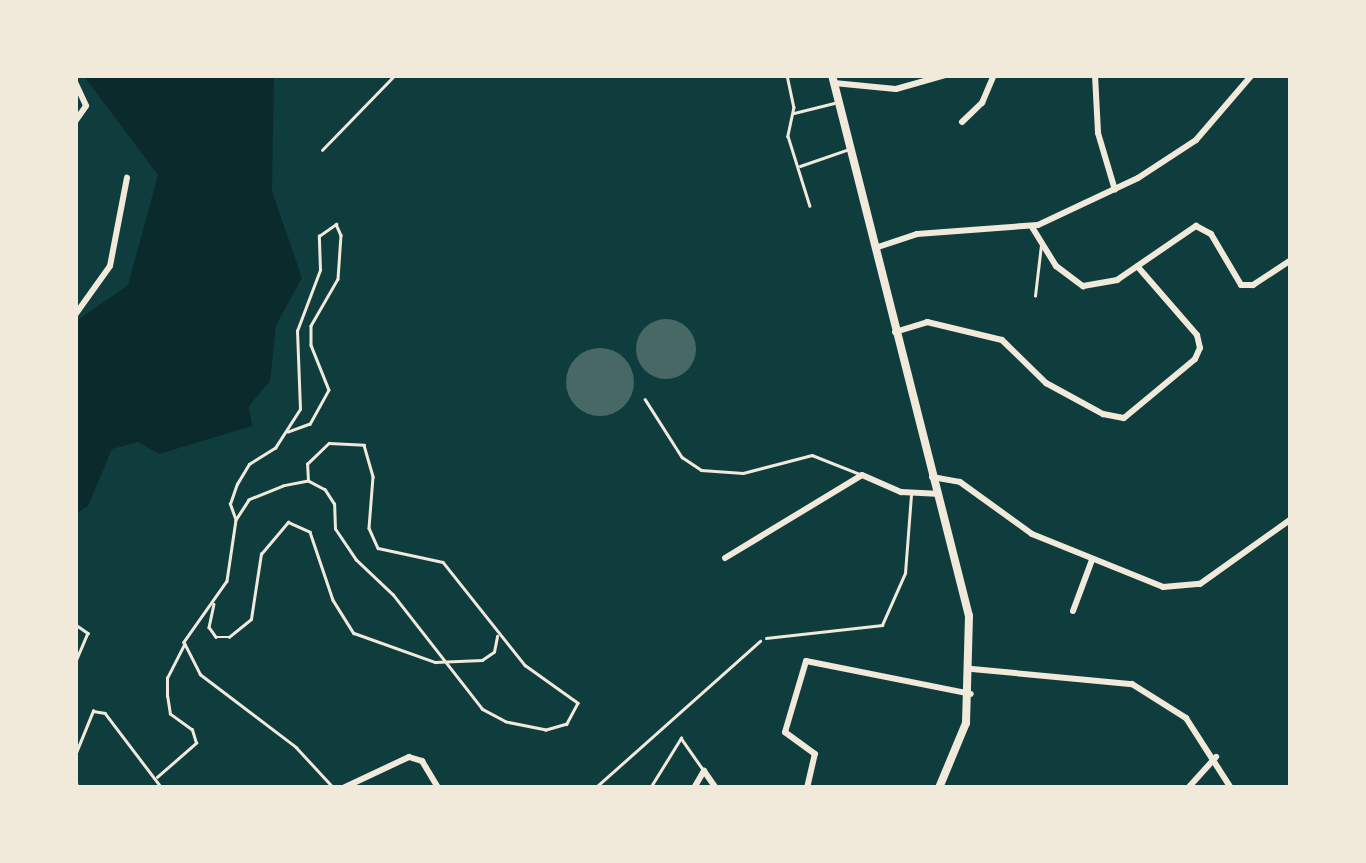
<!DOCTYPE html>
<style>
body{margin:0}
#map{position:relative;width:1366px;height:863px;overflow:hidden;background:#0f3d3e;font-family:"DejaVu Sans",sans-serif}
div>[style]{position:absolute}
.water>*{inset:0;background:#0a2a2b}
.building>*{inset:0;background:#486865}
.round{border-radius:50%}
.path>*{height:2.5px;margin:-1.25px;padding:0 1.25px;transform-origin:1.25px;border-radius:1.25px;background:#f1e9da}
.service>*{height:2.5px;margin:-1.25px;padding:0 1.25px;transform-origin:1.25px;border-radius:1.25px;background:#f1e9da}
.minor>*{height:6px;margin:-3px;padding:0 3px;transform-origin:3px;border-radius:3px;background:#f1e9da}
.tertiary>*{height:8px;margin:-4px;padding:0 4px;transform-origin:4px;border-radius:4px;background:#f1e9da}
span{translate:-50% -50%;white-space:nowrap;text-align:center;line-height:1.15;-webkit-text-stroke:8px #f1e9da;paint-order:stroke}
.frame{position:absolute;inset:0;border:78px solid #f1e9da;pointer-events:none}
</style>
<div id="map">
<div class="water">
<div style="clip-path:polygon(83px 75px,274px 75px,272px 191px,302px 278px,276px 325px,270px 381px,249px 406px,252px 426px,159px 454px,138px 442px,112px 449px,88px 506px,75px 514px,75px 322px,128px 285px,158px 175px)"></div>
</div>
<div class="building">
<div class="round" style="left:636px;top:319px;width:60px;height:60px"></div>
<div class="round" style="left:566px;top:348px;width:68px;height:68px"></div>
</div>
<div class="path">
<div style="left:308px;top:481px;width:17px;rotate:-93deg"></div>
<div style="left:307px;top:464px;width:30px;rotate:-44deg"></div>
<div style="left:329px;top:443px;width:35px;rotate:3deg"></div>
<div style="left:364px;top:445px;width:33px;rotate:74deg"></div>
<div style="left:373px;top:477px;width:51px;rotate:94.5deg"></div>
<div style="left:369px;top:528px;width:22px;rotate:66deg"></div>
<div style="left:378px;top:548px;width:66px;rotate:12.2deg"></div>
<div style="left:443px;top:562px;width:132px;rotate:51.5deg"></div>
<div style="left:525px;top:665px;width:65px;rotate:35.6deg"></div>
<div style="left:578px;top:703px;width:24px;rotate:118deg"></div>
<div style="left:567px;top:724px;width:22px;rotate:164deg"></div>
<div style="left:546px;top:730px;width:41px;rotate:-168.7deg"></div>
<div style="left:506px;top:722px;width:27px;rotate:-152deg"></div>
<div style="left:482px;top:709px;width:145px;rotate:-128deg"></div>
<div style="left:393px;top:595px;width:51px;rotate:-136.6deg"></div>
<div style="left:356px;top:560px;width:37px;rotate:-124deg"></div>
<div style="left:335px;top:529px;width:25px;rotate:-92deg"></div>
<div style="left:334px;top:504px;width:17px;rotate:-123deg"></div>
<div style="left:325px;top:490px;width:19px;rotate:-152deg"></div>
<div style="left:308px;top:481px;width:25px;rotate:169deg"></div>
<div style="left:283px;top:486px;width:37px;rotate:158deg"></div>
<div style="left:249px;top:500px;width:24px;rotate:123deg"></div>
<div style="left:236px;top:520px;width:62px;rotate:98.4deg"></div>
<div style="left:227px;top:581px;width:75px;rotate:125.2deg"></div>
<div style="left:184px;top:642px;width:36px;rotate:63deg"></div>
<div style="left:200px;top:674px;width:121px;rotate:37.2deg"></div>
<div style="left:296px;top:747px;width:54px;rotate:47.2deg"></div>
<div style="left:235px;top:518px;width:15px;rotate:-110deg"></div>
<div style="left:230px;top:504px;width:21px;rotate:-71deg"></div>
<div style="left:237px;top:484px;width:23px;rotate:-59deg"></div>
<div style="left:249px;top:464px;width:31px;rotate:-32deg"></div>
<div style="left:275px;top:448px;width:46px;rotate:-57.3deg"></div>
<div style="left:300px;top:409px;width:78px;rotate:-92.2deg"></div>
<div style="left:297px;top:331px;width:65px;rotate:-69.3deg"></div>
<div style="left:320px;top:270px;width:34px;rotate:-92deg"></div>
<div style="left:319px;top:236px;width:21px;rotate:-35deg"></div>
<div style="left:336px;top:224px;width:12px;rotate:66deg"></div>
<div style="left:341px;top:235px;width:44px;rotate:93.9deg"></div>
<div style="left:338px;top:279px;width:54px;rotate:119.9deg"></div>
<div style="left:311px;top:326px;width:19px;rotate:90deg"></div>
<div style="left:311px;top:345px;width:48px;rotate:68.2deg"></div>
<div style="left:329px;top:390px;width:39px;rotate:119deg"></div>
<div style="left:310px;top:424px;width:23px;rotate:160deg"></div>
<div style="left:214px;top:604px;width:24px;rotate:102deg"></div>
<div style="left:209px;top:627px;width:12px;rotate:55deg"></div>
<div style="left:216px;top:637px;width:13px"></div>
<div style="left:229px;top:637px;width:28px;rotate:-39deg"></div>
<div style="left:251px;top:619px;width:66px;rotate:-81.3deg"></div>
<div style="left:261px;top:554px;width:42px;rotate:-49.8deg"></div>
<div style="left:288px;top:522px;width:24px;rotate:24deg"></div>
<div style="left:310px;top:532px;width:72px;rotate:71.3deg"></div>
<div style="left:333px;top:600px;width:39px;rotate:58deg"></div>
<div style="left:354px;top:633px;width:86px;rotate:19.7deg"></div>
<div style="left:435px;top:662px;width:47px;rotate:-2.4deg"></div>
<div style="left:482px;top:660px;width:14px;rotate:-34deg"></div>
<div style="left:494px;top:652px;width:16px;rotate:-79deg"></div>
<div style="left:75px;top:624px;width:16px;rotate:35deg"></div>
<div style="left:88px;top:633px;width:33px;rotate:113deg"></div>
<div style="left:75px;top:755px;width:48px;rotate:-67.8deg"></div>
<div style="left:93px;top:711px;width:12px;rotate:9deg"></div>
<div style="left:105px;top:713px;width:94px;rotate:52.8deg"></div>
<div style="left:157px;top:777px;width:52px;rotate:-41.1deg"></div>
<div style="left:196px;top:743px;width:14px;rotate:-107deg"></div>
<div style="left:192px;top:730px;width:27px;rotate:-144deg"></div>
<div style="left:170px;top:714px;width:18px;rotate:-99deg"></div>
<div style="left:167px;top:696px;width:18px;rotate:-90deg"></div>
<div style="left:167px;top:678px;width:38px;rotate:-63deg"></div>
<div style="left:75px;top:778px;width:10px;rotate:73deg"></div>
<div style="left:595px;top:788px;width:221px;rotate:-41.7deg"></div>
</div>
<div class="service">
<div style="left:787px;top:75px;width:33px;rotate:78deg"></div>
<div style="left:794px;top:107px;width:30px;rotate:102deg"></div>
<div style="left:788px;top:136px;width:73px;rotate:72.6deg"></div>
<div style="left:794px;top:113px;width:41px;rotate:-14deg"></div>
<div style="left:322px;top:150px;width:105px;rotate:-45.8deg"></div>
<div style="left:800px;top:166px;width:52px;rotate:-19.1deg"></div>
<div style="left:1035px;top:296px;width:51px;rotate:-83.3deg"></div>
<div style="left:645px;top:399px;width:69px;rotate:57.5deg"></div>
<div style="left:682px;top:457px;width:23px;rotate:34deg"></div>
<div style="left:701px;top:470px;width:42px;rotate:4.1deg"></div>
<div style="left:743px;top:473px;width:71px;rotate:-14.6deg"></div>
<div style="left:812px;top:455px;width:52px;rotate:21.6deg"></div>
<div style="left:766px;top:638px;width:117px;rotate:-6.4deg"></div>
<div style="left:882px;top:625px;width:57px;rotate:-66.1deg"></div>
<div style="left:905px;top:573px;width:78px;rotate:-85.6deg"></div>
<div style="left:650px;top:788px;width:59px;rotate:-58.2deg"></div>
<div style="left:681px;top:738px;width:38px;rotate:55deg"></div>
</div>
<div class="minor">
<div style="left:1095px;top:75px;width:58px;rotate:87deg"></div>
<div style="left:1098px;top:133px;width:59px;rotate:73.4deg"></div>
<div style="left:75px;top:82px;width:26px;rotate:65deg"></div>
<div style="left:86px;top:106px;width:19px;rotate:125deg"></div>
<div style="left:834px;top:83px;width:62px;rotate:5.5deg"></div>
<div style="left:896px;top:89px;width:51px;rotate:-15.9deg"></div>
<div style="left:962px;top:122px;width:28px;rotate:-44deg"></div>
<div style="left:982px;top:103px;width:30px;rotate:-67deg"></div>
<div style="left:1032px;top:227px;width:46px;rotate:58.4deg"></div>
<div style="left:1056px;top:266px;width:34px;rotate:37deg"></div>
<div style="left:1083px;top:286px;width:35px;rotate:-10deg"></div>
<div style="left:1117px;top:280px;width:96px;rotate:-34.4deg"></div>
<div style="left:1196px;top:226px;width:17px;rotate:28deg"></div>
<div style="left:1211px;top:234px;width:59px;rotate:59.5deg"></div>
<div style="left:1241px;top:285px;width:12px"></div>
<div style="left:1253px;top:285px;width:45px;rotate:-33.3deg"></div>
<div style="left:875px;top:248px;width:44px;rotate:-18.4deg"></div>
<div style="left:917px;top:234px;width:121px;rotate:-4.3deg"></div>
<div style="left:1038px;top:225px;width:110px;rotate:-25.2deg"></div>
<div style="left:1138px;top:178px;width:69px;rotate:-33.2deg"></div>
<div style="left:1196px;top:140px;width:86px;rotate:-49.3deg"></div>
<div style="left:75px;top:315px;width:60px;rotate:-54.5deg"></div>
<div style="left:110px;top:266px;width:90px;rotate:-79.1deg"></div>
<div style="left:895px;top:332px;width:34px;rotate:-17deg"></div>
<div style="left:927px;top:322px;width:77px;rotate:13.5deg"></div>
<div style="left:1002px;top:340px;width:62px;rotate:44.3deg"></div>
<div style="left:1046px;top:383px;width:65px;rotate:28.5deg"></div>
<div style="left:1103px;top:414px;width:21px;rotate:11deg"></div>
<div style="left:1124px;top:418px;width:92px;rotate:-39.7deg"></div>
<div style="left:1195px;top:359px;width:12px;rotate:-66deg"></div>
<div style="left:1200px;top:348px;width:13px;rotate:-103deg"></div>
<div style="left:1197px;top:335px;width:91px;rotate:-131deg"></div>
<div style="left:932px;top:477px;width:28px;rotate:10deg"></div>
<div style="left:960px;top:482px;width:89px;rotate:35.8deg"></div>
<div style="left:1032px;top:534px;width:141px;rotate:22deg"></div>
<div style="left:1163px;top:587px;width:37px;rotate:-5deg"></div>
<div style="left:1200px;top:584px;width:112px;rotate:-35.5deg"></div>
<div style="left:725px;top:558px;width:160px;rotate:-31.2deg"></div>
<div style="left:862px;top:475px;width:43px;rotate:23.6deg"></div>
<div style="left:901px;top:492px;width:35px;rotate:3deg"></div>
<div style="left:1073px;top:611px;width:54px;rotate:-69.6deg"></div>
<div style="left:972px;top:669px;width:161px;rotate:5.4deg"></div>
<div style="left:1132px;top:684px;width:64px;rotate:32.2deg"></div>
<div style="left:1186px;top:718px;width:83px;rotate:57.3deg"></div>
<div style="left:343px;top:788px;width:73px;rotate:-25.2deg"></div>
<div style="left:409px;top:757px;width:14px;rotate:17deg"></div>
<div style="left:422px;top:761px;width:31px;rotate:59deg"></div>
<div style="left:694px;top:788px;width:20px;rotate:-60deg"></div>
<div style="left:704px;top:771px;width:21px;rotate:55deg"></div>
<div style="left:807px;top:788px;width:35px;rotate:-77deg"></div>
<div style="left:815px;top:754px;width:37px;rotate:-144deg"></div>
<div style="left:785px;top:732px;width:74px;rotate:-73.5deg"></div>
<div style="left:806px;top:661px;width:168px;rotate:11.3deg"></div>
<div style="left:808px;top:788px;width:26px"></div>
<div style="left:1188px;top:788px;width:42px;rotate:-47.9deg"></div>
</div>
<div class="tertiary">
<div style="left:832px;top:75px;width:558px;rotate:75.79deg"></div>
<div style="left:969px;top:616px;width:107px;rotate:91.6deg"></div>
<div style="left:966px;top:723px;width:70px;rotate:112.6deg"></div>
</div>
<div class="frame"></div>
</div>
